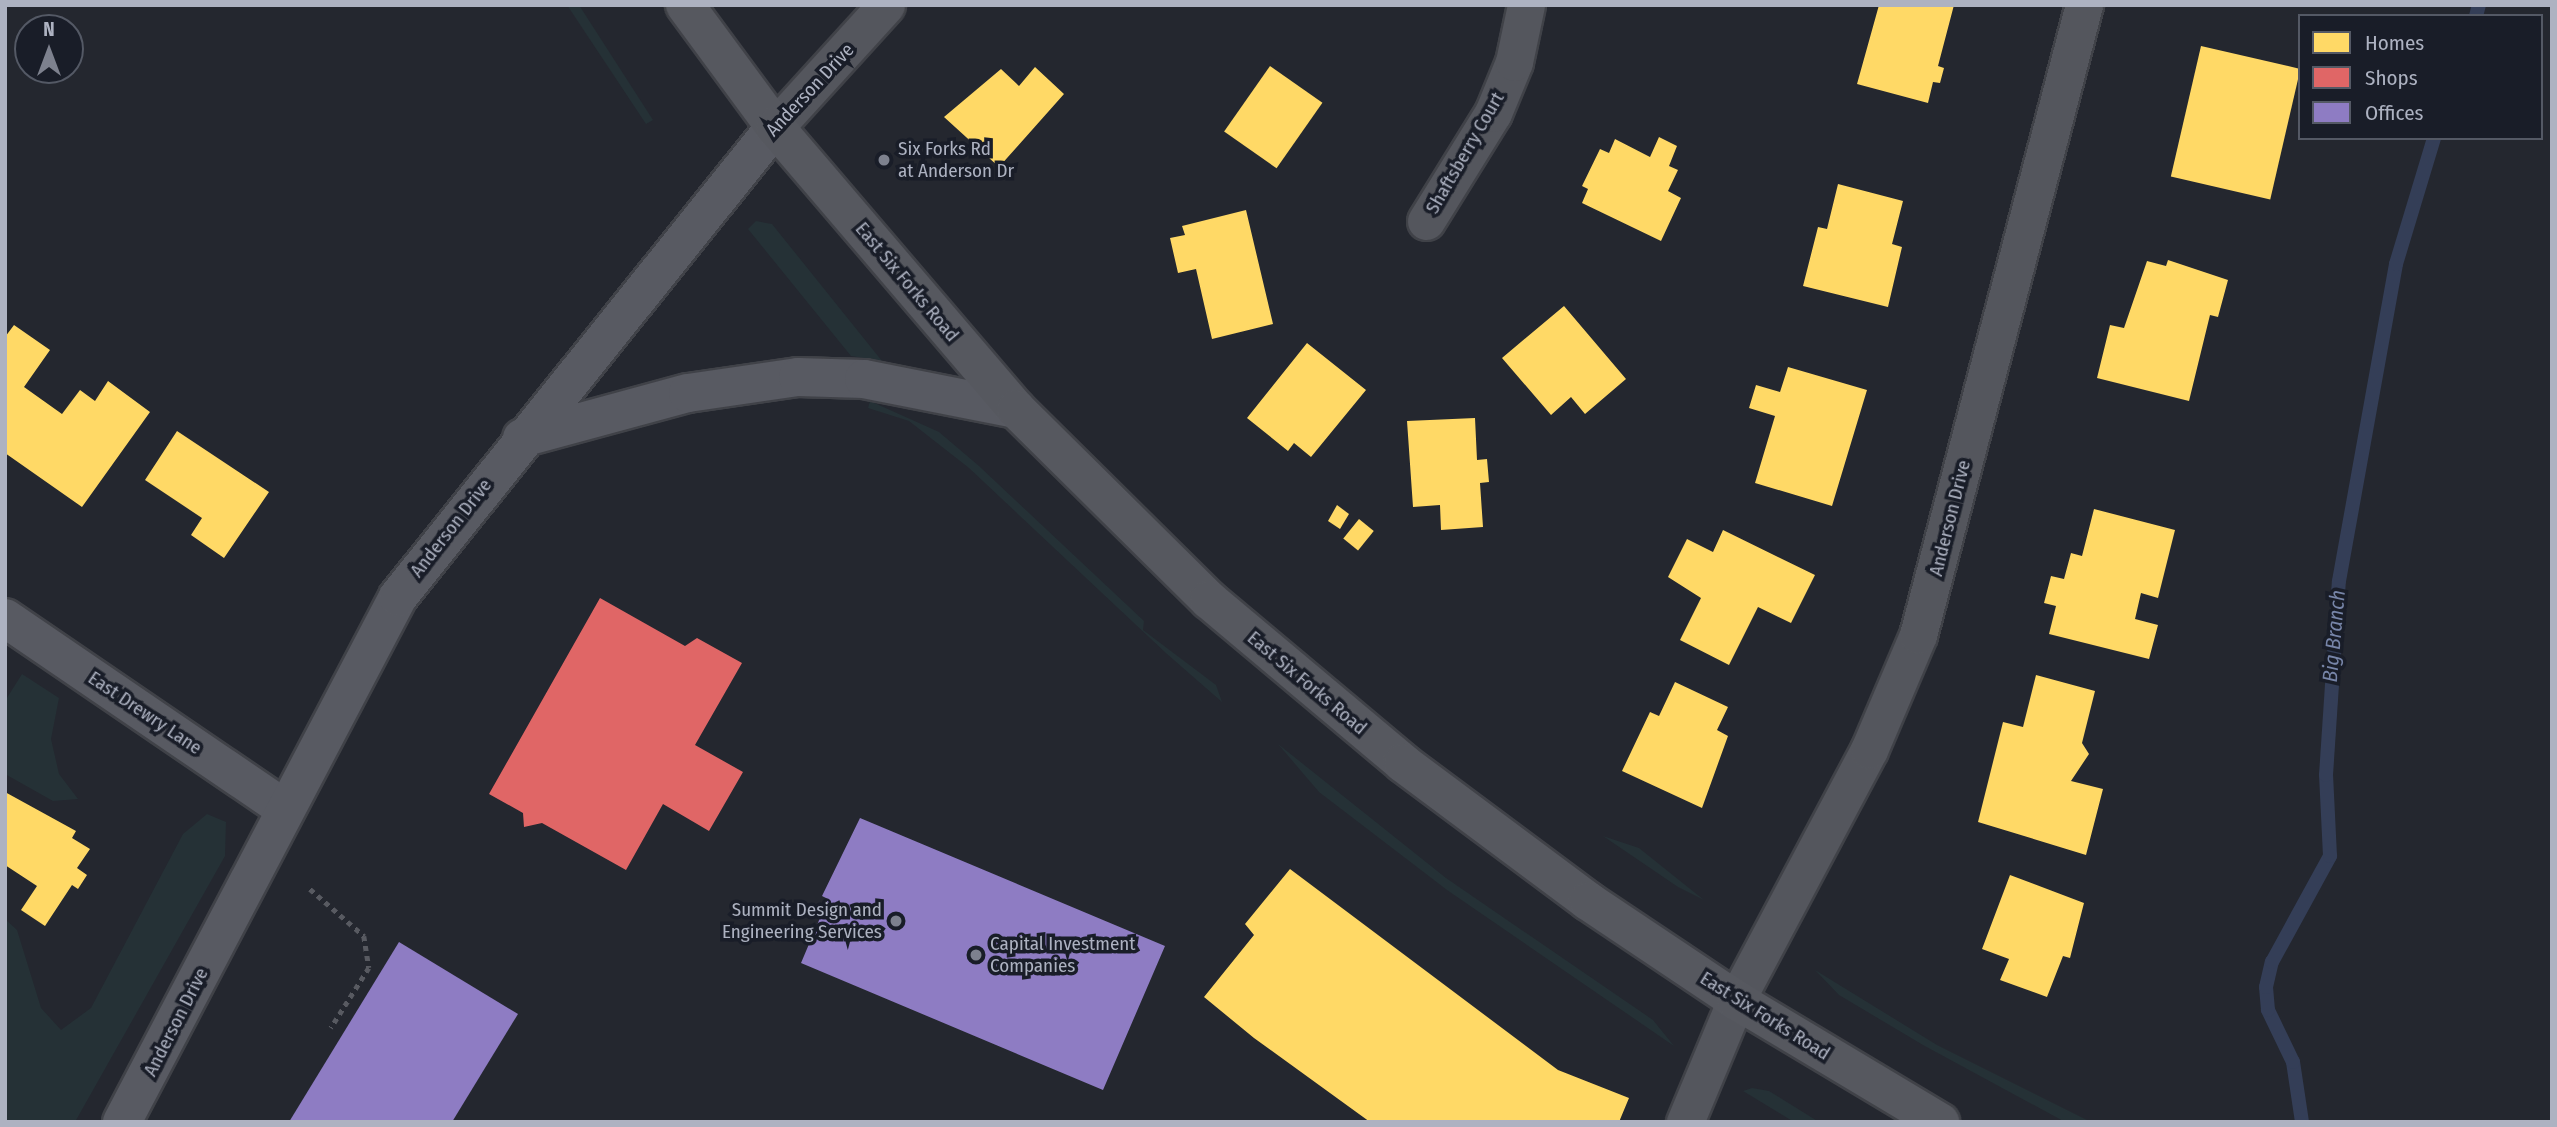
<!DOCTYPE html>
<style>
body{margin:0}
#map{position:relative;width:2557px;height:1127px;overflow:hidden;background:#24272f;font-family:"Fira Sans Condensed",sans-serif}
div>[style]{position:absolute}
.green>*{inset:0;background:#253136}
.homes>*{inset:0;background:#ffd966;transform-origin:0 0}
.shops>*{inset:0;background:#e06666}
.offices>*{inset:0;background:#8e7cc3}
.stream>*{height:14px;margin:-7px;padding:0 7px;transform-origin:7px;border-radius:7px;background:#343e57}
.path>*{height:4.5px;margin-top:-2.25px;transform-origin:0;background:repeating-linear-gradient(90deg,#585a61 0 5px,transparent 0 10px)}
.roads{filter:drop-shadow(2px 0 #404248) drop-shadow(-2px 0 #404248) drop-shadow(0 2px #404248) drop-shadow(0 -2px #404248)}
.street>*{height:37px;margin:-18.5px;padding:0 18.5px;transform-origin:18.5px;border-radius:18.5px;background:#54565d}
.secondary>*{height:38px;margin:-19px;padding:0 19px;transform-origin:19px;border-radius:19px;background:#585a62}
.primary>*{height:38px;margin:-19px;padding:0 19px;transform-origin:19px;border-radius:19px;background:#56585f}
.dots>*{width:19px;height:19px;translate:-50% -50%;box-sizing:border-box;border:4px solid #191d28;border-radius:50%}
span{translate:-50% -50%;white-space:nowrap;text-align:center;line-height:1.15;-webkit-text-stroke:7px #191d28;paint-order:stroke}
.street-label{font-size:19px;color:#adb2c1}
.poi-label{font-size:19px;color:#adb2c1}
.left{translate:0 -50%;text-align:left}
.right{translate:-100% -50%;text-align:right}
.water-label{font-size:21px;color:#7785a8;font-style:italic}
.frame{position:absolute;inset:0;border:7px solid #adb2c1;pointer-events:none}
.legend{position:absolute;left:2298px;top:14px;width:245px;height:126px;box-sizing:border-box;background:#191d28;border:2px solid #545965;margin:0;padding:9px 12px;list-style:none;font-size:21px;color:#adb2c1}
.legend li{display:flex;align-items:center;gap:14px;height:35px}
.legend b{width:35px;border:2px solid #545965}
.north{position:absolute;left:14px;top:14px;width:70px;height:70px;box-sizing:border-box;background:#191d28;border:2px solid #545965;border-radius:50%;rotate:0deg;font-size:19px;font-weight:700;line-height:28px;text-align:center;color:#adb2c1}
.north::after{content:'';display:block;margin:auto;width:24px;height:32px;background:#7d818e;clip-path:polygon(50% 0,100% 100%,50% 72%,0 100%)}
</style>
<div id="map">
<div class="green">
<div style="clip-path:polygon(567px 5px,579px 5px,653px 120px,646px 124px)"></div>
<div style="clip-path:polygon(756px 221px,772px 224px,882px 361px,851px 356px,748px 229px)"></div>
<div style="clip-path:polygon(870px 401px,939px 432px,979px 466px,1144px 621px,1143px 630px,1216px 685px,1222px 702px,1167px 654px,969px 468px,909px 421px,868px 408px)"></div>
<div style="clip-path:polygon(22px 674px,59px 698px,51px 739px,59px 774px,78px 799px,53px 801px,5px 774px,5px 701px)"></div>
<div style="clip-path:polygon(1278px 744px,1446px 878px,1653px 1020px,1674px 1046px,1447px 890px,1319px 792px)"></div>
<div style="clip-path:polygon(207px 814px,226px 822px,225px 856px,75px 1122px,5px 1122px,5px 919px,17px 930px,41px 1008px,61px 1030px,91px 1008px,183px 834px)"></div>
<div style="clip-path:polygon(1603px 836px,1639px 848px,1704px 900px,1678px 887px)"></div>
<div style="clip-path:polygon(1815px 970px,1937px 1045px,2091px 1122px,2065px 1122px,1923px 1045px,1839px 995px)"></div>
<div style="clip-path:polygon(1752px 1088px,1769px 1091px,1819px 1122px,1794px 1122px,1743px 1091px)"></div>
</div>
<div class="homes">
<div style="clip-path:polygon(1879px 5px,1954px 5px,1938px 66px,1944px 68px,1940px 83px,1933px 82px,1928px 103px,1857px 84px)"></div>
<div style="left:2201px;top:46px;width:102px;height:134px;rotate:13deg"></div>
<div style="left:1270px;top:66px;width:64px;height:80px;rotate:35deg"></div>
<div style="clip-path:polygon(1035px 67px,1064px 94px,999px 167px,944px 117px,1001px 69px,1019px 86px)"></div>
<div style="clip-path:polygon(1659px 137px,1677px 146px,1669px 166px,1678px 170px,1668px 191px,1681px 198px,1661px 241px,1582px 203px,1588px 189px,1582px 186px,1600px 149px,1609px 153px,1615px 139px,1650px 157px)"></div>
<div style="clip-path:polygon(1838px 184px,1903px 201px,1892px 244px,1902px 247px,1888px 307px,1803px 286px,1818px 227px,1827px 229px)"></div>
<div style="clip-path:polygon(1246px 210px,1273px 324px,1212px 339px,1196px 269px,1178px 273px,1170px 238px,1185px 235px,1182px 226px)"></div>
<div style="clip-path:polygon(2168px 260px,2228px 280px,2218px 317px,2210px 315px,2189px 401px,2097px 378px,2110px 325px,2124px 328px,2147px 261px,2166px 266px)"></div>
<div style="clip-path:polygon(1564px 306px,1626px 379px,1585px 414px,1571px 397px,1551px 415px,1502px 358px)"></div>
<div style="clip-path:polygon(14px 325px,50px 350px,24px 387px,62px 414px,80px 390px,95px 401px,108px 381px,150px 412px,82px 507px,5px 453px,5px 337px)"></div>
<div style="clip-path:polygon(1307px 343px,1366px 390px,1311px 457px,1294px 443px,1288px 451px,1247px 418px)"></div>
<div style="clip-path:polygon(1788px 367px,1867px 390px,1832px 506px,1755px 483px,1775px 416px,1749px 408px,1756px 385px,1780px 392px)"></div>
<div style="clip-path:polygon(1475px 418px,1477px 460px,1487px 459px,1489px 482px,1480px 483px,1483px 527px,1441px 530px,1440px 505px,1413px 507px,1407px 421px)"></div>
<div style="clip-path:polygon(177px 431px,269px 492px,224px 558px,191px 535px,202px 518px,145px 480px)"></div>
<div style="clip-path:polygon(1337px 505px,1349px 514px,1340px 529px,1328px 521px)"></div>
<div style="clip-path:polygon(2094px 509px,2175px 530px,2158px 598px,2141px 593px,2135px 619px,2158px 625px,2149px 659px,2049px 634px,2056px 606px,2044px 603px,2051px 576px,2064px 579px,2071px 553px,2082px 556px)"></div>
<div style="left:1359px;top:519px;width:19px;height:25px;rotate:39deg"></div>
<div style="clip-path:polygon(1723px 530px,1815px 575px,1791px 623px,1758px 607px,1729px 665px,1680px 640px,1701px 598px,1668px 577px,1687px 539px,1713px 552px)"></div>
<div style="clip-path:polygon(2036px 675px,2095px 691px,2082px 743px,2089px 754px,2071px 781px,2103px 789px,2086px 855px,1978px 822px,2003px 722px,2023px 727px)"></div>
<div style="clip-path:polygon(1675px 682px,1728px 707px,1717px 730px,1728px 736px,1702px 808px,1622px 771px,1650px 712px,1659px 716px)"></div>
<div style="clip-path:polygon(5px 792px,76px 831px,72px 838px,90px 849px,77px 868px,87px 875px,78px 889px,72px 885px,45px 926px,21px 910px,37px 886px,5px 865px)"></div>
<div style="clip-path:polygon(1290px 869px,1558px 1070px,1629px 1098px,1619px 1122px,1370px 1122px,1254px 1038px,1204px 997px,1254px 935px,1245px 924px)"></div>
<div style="clip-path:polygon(2010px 875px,2084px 903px,2070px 958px,2063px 956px,2047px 997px,2000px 980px,2009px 959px,1982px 949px)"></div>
</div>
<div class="shops">
<div style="clip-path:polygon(600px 598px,685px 646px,697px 638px,742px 663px,695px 745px,743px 772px,709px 831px,663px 804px,626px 870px,542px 823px,524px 827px,523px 813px,489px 794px)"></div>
</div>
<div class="offices">
<div style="clip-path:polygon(860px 818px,1165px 946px,1103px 1090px,801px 963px,828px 899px,822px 896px)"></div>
<div style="clip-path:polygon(399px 942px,518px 1014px,452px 1122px,289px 1122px)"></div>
</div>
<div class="stream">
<div style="left:2476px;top:16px;width:11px;rotate:-75deg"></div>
<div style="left:2302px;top:1122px;width:61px;rotate:-98.5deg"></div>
<div style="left:2293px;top:1062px;width:58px;rotate:-115.7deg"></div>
<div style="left:2268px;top:1010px;width:23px;rotate:-95deg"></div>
<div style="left:2266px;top:987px;width:26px;rotate:-77deg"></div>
<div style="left:2272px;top:962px;width:121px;rotate:-61.3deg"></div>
<div style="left:2330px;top:856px;width:81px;rotate:-92.8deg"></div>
<div style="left:2326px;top:775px;width:194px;rotate:-86.2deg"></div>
<div style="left:2339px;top:581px;width:322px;rotate:-79.8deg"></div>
<div style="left:2396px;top:264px;width:132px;rotate:-73.2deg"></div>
</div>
<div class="path">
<div style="left:310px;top:889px;width:72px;rotate:41deg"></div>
<div style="left:364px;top:936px;width:32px;rotate:81deg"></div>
<div style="left:369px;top:968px;width:71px;rotate:122.3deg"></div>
</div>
<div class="roads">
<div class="street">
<div style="left:775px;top:127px;width:165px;rotate:-47.7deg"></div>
<div style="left:1426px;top:221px;width:127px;rotate:-58.2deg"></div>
<div style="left:1493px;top:113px;width:55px;rotate:-67.6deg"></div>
<div style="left:1514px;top:62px;width:58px;rotate:-78.1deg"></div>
<div style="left:1685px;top:1122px;width:132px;rotate:-67.3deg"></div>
<div style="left:1736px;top:1000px;width:283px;rotate:-62deg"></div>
<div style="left:1869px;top:750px;width:125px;rotate:-66.9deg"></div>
<div style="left:1918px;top:635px;width:652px;rotate:-75.24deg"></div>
</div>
<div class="secondary">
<div style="left:522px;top:438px;width:172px;rotate:-15.2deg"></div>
<div style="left:688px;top:393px;width:111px;rotate:-8.3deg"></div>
<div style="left:798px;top:377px;width:66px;rotate:1.7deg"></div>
<div style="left:864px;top:379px;width:155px;rotate:11.2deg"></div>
<div style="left:5px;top:618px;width:339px;rotate:34.3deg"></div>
<div style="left:122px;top:1122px;width:593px;rotate:-62.27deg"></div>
<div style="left:398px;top:597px;width:603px;rotate:-51.27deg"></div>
</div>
<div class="primary">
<div style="left:685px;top:5px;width:152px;rotate:53.6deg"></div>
<div style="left:775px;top:127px;width:371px;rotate:49.5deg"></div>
<div style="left:1016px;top:409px;width:272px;rotate:44.7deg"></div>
<div style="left:1209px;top:600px;width:253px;rotate:40deg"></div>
<div style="left:1403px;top:763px;width:231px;rotate:36.7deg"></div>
<div style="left:1588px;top:901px;width:178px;rotate:33.8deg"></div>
<div style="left:1736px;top:1000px;width:238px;rotate:30.9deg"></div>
</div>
</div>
<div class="dots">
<div style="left:884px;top:160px;background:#7d818e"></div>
<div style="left:896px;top:921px;background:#7d818e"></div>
<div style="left:976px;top:955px;background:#7d818e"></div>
</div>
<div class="street-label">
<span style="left:810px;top:90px;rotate:-47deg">Anderson Drive</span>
<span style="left:1465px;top:153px;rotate:-60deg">Shaftsberry Court</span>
<span style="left:907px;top:282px;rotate:50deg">East Six Forks Road</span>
<span style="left:1950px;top:518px;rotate:-76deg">Anderson Drive</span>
<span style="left:451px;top:528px;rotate:-52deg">Anderson Drive</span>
<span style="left:1307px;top:683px;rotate:40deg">East Six Forks Road</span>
<span style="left:145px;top:713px;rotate:34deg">East Drewry Lane</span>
<span style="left:1765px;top:1016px;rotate:32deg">East Six Forks Road</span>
<span style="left:176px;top:1022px;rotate:-63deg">Anderson Drive</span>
</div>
<div class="poi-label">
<span class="left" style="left:898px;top:160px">Six Forks Rd<br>at Anderson Dr</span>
<span class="right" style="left:882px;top:921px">Summit Design and<br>Engineering Services</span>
<span class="left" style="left:990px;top:955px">Capital Investment<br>Companies</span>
</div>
<div class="water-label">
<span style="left:2334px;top:636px;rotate:-85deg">Big Branch</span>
</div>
<div class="frame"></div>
<ul class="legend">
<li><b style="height:19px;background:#ffd966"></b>Homes</li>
<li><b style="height:19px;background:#e06666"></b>Shops</li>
<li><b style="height:19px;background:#8e7cc3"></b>Offices</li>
</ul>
<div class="north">N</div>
</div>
